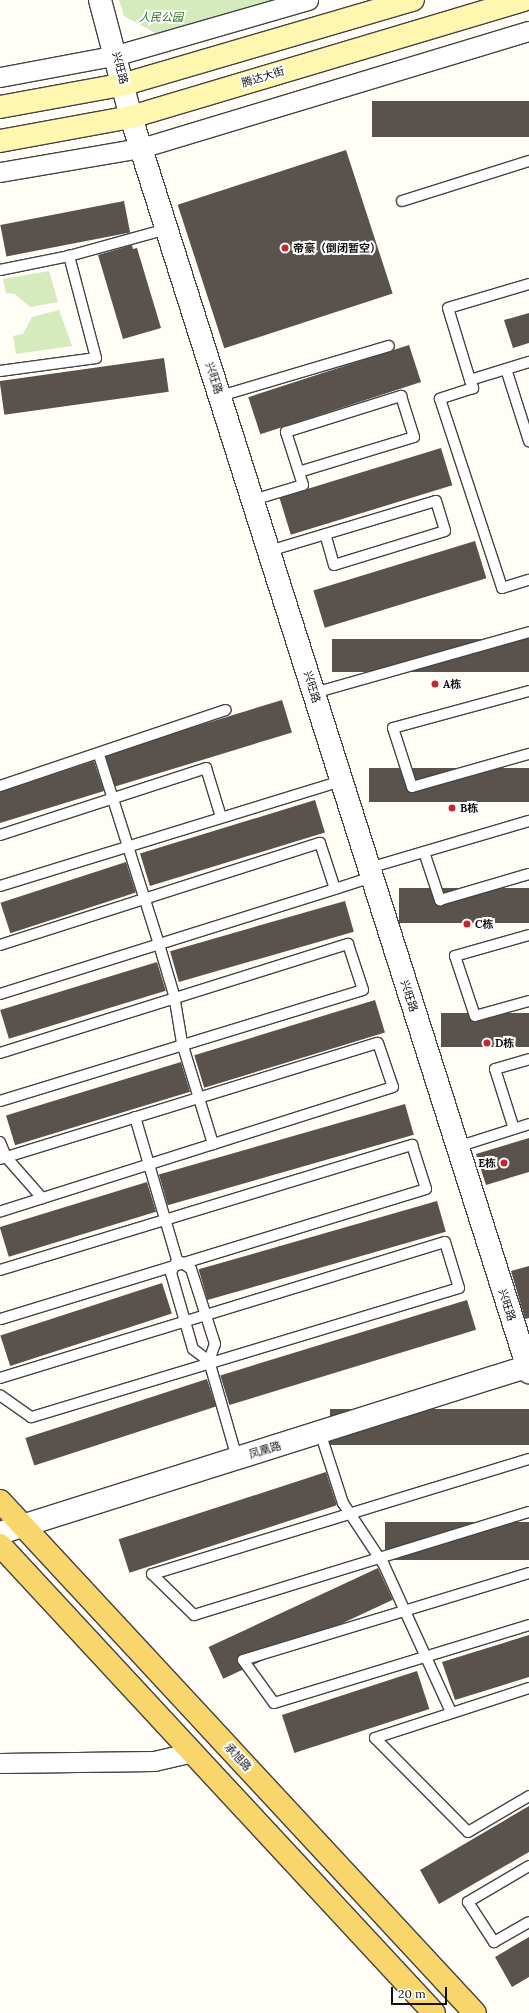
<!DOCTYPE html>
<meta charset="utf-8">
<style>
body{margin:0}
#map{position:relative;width:529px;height:2013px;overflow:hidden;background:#fffdf5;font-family:Lora,"Noto Sans SC",serif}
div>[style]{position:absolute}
.green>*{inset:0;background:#d5ebbd}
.building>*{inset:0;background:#5a524d;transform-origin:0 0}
.roads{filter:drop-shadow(1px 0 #444) drop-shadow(-1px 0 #444) drop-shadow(0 1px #444) drop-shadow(0 -1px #444)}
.service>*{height:10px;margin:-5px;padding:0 5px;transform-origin:5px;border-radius:5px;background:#fff}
.minor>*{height:19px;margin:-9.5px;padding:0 9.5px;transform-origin:9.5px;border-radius:9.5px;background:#fff}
.tertiary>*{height:22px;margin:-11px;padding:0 11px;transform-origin:11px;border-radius:11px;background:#fff}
.secondary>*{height:22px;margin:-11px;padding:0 11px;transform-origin:11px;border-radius:11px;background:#fff6b0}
.primary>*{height:22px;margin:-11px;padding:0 11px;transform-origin:11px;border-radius:11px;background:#f9d66b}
.dots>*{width:11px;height:11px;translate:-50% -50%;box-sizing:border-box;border:2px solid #fff;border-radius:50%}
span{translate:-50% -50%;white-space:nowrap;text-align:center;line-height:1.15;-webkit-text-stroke:4px #fff;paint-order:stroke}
.park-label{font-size:11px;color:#2f6b1f;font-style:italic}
.street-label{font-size:11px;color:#111}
.poi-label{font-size:11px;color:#111;font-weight:700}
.left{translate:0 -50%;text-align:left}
.right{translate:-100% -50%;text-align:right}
.scale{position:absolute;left:391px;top:1987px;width:56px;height:18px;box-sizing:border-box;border:2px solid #111;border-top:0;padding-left:5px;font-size:12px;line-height:14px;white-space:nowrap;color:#111;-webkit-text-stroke:3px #fff;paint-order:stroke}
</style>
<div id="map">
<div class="green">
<div style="clip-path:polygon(119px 0,280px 0,159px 35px,124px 16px)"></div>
<div style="clip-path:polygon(49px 271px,58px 302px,30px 307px,15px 294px,6px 293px,3px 279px)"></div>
<div style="clip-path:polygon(59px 310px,72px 346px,16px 354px,13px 336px,23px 334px,32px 317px)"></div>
</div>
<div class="building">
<div style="left:529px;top:101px;width:36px;height:157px;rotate:90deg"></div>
<div style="left:346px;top:150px;width:151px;height:177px;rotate:72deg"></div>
<div style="left:124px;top:201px;width:32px;height:126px;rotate:79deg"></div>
<div style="clip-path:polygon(132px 245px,133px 249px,137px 248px,161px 328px,123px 339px,98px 255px)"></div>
<div style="clip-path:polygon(529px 313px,529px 343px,513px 348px,504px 320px)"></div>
<div style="left:409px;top:345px;width:39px;height:169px;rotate:72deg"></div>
<div style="left:164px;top:358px;width:34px;height:166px;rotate:82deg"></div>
<div style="left:441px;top:448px;width:39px;height:169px;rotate:73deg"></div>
<div style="left:475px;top:541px;width:39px;height:169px;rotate:73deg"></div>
<div style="left:529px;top:639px;width:33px;height:197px;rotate:90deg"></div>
<div style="left:282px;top:700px;width:34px;height:185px;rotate:73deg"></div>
<div style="clip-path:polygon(94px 761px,104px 791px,0 823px,0 792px)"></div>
<div style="left:529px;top:768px;width:34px;height:160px;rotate:90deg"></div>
<div style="left:315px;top:800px;width:34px;height:183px;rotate:73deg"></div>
<div style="left:126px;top:862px;width:32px;height:132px;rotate:72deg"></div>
<div style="left:529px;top:888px;width:35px;height:130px;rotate:90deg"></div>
<div style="left:345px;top:901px;width:32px;height:182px;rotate:74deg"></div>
<div style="left:157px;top:962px;width:30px;height:164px;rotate:73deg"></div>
<div style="left:375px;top:1000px;width:34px;height:189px;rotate:73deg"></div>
<div style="left:529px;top:1013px;width:34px;height:88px;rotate:90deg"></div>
<div style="left:181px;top:1062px;width:31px;height:183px;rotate:73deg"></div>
<div style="left:405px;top:1104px;width:32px;height:256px;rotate:74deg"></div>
<div style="clip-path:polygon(529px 1138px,529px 1172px,486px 1185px,476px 1154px)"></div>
<div style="left:147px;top:1182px;width:31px;height:154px;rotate:73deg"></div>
<div style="left:437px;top:1201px;width:32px;height:248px;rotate:74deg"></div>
<div style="clip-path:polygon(529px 1266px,529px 1318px,525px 1319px,511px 1271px)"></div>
<div style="left:162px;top:1283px;width:32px;height:170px;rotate:72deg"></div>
<div style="left:467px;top:1300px;width:31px;height:258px;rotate:73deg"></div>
<div style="left:207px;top:1379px;width:29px;height:191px;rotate:72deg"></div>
<div style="left:529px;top:1409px;width:36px;height:199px;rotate:90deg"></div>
<div style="left:326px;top:1472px;width:35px;height:218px;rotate:72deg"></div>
<div style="left:529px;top:1522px;width:38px;height:144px;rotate:90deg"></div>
<div style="left:378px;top:1568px;width:35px;height:187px;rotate:65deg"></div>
<div style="clip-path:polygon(529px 1635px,529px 1677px,455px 1700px,442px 1662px)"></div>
<div style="left:417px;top:1671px;width:40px;height:142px;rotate:72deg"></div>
<div style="clip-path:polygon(529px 1806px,529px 1852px,439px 1904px,420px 1870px)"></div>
<div style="clip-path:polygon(529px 1937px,529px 1977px,512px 1987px,495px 1957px)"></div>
</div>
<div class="roads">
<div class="service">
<div style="left:402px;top:201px;width:133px;rotate:-17.5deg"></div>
<div style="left:0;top:270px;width:70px;rotate:-11.5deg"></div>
<div style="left:69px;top:256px;width:102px;rotate:-15.4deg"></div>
<div style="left:529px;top:284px;width:84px;rotate:163.5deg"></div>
<div style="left:448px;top:308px;width:75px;rotate:73deg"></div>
<div style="left:470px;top:380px;width:62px;rotate:-17deg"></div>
<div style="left:506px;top:369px;width:76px;rotate:72.3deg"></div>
<div style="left:0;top:371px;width:97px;rotate:-7.7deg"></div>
<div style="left:96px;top:358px;width:106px;rotate:-104.8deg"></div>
<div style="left:470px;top:380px;width:9px;rotate:69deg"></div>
<div style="left:473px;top:388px;width:35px;rotate:162deg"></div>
<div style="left:440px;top:399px;width:199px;rotate:71.8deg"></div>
<div style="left:502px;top:588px;width:28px;rotate:-17deg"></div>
<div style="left:220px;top:396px;width:176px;rotate:-16.5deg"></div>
<div style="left:253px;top:500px;width:52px;rotate:-16.7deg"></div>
<div style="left:303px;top:485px;width:56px;rotate:-107.8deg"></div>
<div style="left:286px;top:432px;width:121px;rotate:-17.4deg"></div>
<div style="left:401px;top:396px;width:43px;rotate:72.4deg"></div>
<div style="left:414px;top:437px;width:120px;rotate:163.1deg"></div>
<div style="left:269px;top:551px;width:174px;rotate:-16.7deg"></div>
<div style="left:436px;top:501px;width:31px;rotate:73deg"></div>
<div style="left:445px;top:531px;width:116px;rotate:163deg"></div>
<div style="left:334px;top:565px;width:32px;rotate:-106deg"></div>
<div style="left:529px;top:691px;width:141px;rotate:164.8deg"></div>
<div style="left:393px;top:728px;width:62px;rotate:72.1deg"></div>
<div style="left:412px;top:787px;width:122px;rotate:-15.8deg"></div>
<div style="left:314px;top:693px;width:223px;rotate:-15.8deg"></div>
<div style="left:99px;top:755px;width:195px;rotate:72.4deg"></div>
<div style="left:158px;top:941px;width:56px;rotate:73.5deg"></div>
<div style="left:174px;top:995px;width:49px;rotate:80.5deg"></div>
<div style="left:182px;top:1043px;width:106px;rotate:72.9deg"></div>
<div style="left:0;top:786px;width:238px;rotate:-18.6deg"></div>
<div style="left:0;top:835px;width:217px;rotate:-18deg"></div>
<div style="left:206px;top:768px;width:51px;rotate:73deg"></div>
<div style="left:424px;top:852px;width:51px;rotate:71.6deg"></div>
<div style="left:440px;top:900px;width:93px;rotate:-16.3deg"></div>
<div style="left:369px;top:868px;width:167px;rotate:-16.4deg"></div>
<div style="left:0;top:886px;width:357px;rotate:-17.1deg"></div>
<div style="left:335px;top:889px;width:39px;rotate:-18deg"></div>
<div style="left:529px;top:935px;width:77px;rotate:164.2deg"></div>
<div style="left:455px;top:956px;width:63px;rotate:71.6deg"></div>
<div style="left:475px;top:1016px;width:56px;rotate:-15.5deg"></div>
<div style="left:0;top:945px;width:336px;rotate:-17.7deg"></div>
<div style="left:320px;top:843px;width:48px;rotate:71.9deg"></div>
<div style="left:335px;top:889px;width:351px;rotate:162.6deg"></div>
<div style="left:0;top:1053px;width:365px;rotate:-17.4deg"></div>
<div style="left:348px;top:944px;width:48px;rotate:71.9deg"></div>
<div style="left:363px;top:990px;width:380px;rotate:163deg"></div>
<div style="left:135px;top:1117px;width:149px;rotate:73.6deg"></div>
<div style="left:177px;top:1260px;width:14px;rotate:115deg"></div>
<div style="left:171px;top:1273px;width:79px;rotate:73.9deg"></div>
<div style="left:193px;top:1349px;width:20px;rotate:37deg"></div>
<div style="left:209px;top:1361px;width:18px;rotate:-71deg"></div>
<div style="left:215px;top:1344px;width:79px;rotate:-107.7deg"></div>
<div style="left:191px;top:1269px;width:12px;rotate:-145deg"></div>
<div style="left:514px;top:1129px;width:63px;rotate:-107.6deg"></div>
<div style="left:495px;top:1069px;width:35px;rotate:-16deg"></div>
<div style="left:0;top:1142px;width:16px;rotate:68deg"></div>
<div style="left:6px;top:1157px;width:55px;rotate:48.7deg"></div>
<div style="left:457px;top:1147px;width:76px;rotate:-17.7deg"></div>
<div style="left:0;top:1159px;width:395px;rotate:-17.1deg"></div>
<div style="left:378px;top:1043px;width:46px;rotate:71.2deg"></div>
<div style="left:393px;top:1087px;width:412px;rotate:162.4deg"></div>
<div style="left:0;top:1270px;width:431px;rotate:-16.9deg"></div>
<div style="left:412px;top:1145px;width:46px;rotate:72.3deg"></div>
<div style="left:426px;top:1189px;width:445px;rotate:163deg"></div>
<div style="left:209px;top:1361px;width:101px;rotate:73.9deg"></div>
<div style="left:0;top:1378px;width:465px;rotate:-17deg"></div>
<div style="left:445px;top:1242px;width:48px;rotate:73.1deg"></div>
<div style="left:459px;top:1288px;width:447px;rotate:163.2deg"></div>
<div style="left:31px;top:1417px;width:38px;rotate:-145deg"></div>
<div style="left:320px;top:1432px;width:75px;rotate:72.1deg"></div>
<div style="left:343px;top:1503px;width:74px;rotate:56.5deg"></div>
<div style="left:384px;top:1565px;width:162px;rotate:65.5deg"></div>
<div style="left:529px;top:1459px;width:394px;rotate:163deg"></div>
<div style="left:152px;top:1574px;width:59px;rotate:44.3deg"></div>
<div style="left:194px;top:1615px;width:350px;rotate:-17.1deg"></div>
<div style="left:529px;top:1573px;width:299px;rotate:163.1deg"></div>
<div style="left:243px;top:1660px;width:53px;rotate:54.2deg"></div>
<div style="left:274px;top:1703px;width:267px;rotate:-17deg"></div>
<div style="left:529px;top:1688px;width:162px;rotate:162deg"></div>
<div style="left:375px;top:1738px;width:132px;rotate:45.3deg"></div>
<div style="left:468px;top:1832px;width:71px;rotate:-30.5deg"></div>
<div style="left:529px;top:1866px;width:71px;rotate:149.5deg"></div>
<div style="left:468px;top:1902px;width:48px;rotate:57deg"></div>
<div style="left:494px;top:1942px;width:40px;rotate:-29.7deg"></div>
</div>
<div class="minor">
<div style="left:0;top:77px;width:119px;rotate:-10.6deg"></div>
<div style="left:117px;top:55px;width:199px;rotate:-16.1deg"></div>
<div style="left:0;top:172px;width:143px;rotate:-9.7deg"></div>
<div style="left:141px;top:148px;width:405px;rotate:-16.8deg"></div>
<div style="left:0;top:1763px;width:154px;rotate:-0.7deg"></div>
<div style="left:154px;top:1761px;width:39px;rotate:-13deg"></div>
</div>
<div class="tertiary">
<div style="left:100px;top:0;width:121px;rotate:75.2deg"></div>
<div style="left:131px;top:117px;width:1317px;rotate:72.4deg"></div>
<div style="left:0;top:1533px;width:555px;rotate:-17.52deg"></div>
</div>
<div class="secondary">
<div style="left:0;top:107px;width:127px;rotate:-10.4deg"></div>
<div style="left:125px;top:84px;width:300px;rotate:-16.3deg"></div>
<div style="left:0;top:141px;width:133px;rotate:-10.4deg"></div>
<div style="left:131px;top:117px;width:409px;rotate:-16.6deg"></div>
</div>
<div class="primary">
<div style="left:0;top:1501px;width:698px;rotate:47.15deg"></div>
<div style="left:0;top:1545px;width:638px;rotate:47.16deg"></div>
</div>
</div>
<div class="dots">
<div style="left:285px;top:248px;background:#c4262e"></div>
<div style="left:435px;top:684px;background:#c4262e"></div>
<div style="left:452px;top:808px;background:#c4262e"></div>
<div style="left:467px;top:924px;background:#c4262e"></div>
<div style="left:487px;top:1043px;background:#c4262e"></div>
<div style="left:504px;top:1163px;background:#c4262e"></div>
</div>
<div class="park-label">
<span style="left:161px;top:17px">人民公园</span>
</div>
<div class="street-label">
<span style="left:120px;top:68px;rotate:75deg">兴旺路</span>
<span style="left:263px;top:77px;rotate:-17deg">腾达大街</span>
<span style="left:214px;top:378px;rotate:72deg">兴旺路</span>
<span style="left:312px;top:687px;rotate:73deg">兴旺路</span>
<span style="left:409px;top:996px;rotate:72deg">兴旺路</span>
<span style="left:507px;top:1305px;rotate:72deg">兴旺路</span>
<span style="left:265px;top:1450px;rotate:-17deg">凤凰路</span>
<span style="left:238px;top:1757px;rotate:47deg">承旭路</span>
</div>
<div class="poi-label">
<span class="left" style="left:293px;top:248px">帝豪（倒闭暂空）</span>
<span class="left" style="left:443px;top:684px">A栋</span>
<span class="left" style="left:460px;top:808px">B栋</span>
<span class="left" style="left:475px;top:924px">C栋</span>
<span class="left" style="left:495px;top:1043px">D栋</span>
<span class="right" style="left:496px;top:1163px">E栋</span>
</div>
<div class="scale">20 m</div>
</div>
